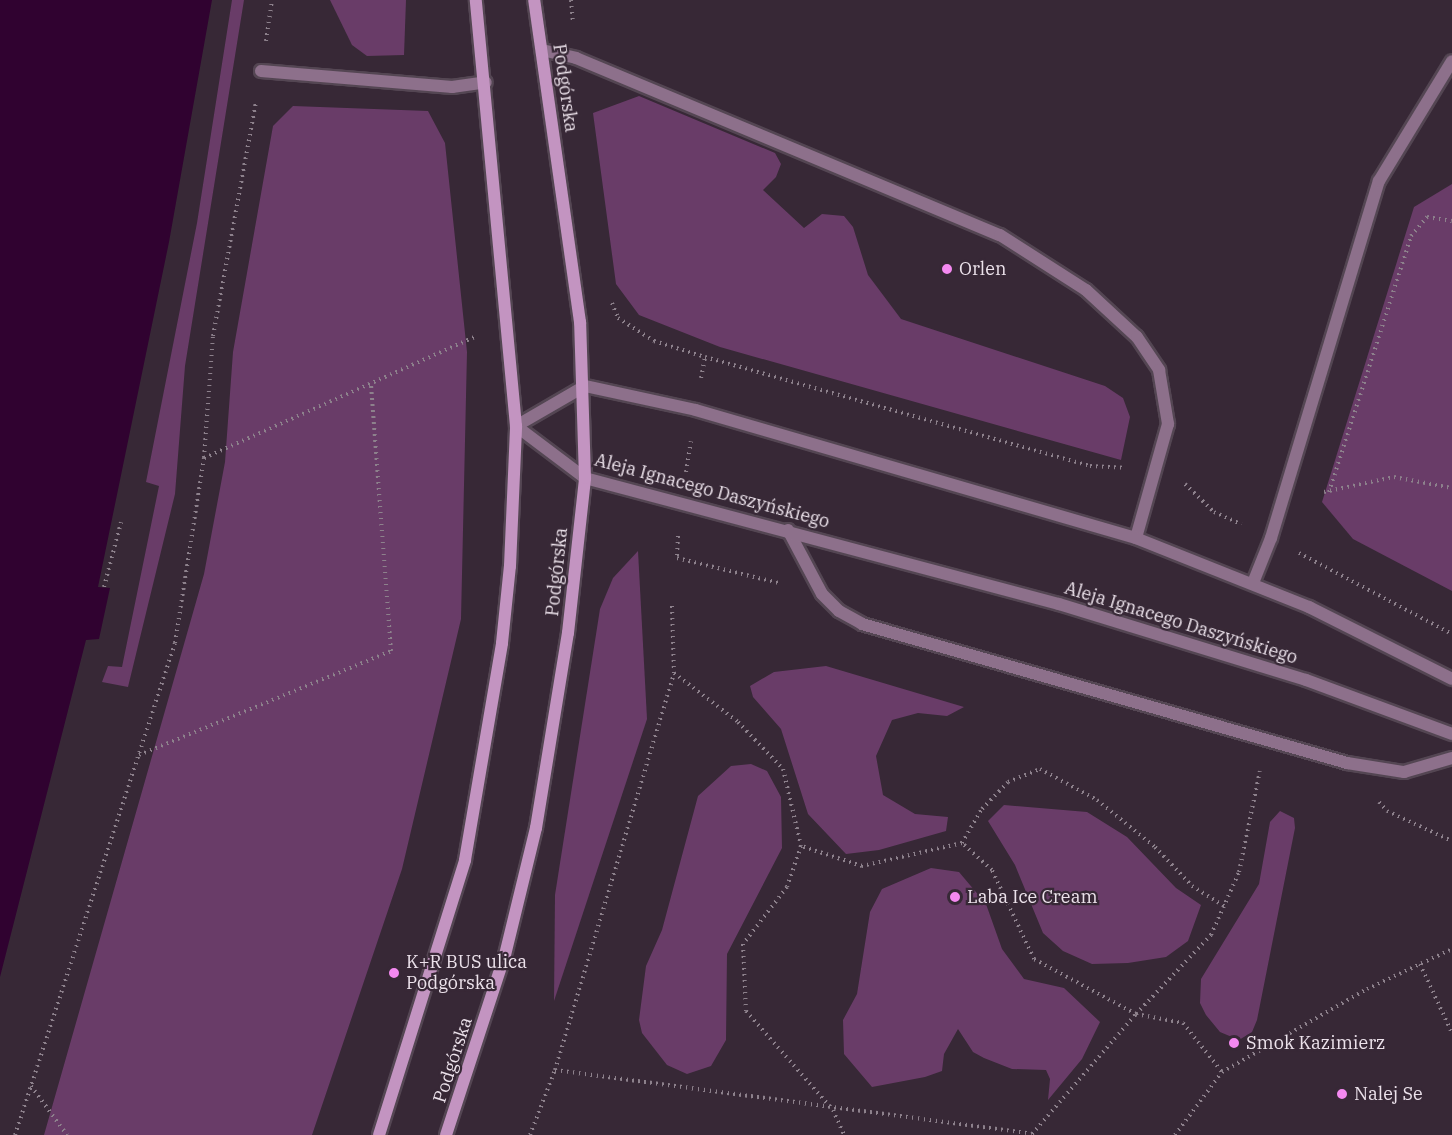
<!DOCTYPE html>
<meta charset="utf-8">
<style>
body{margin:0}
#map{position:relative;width:1452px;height:1135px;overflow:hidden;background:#372836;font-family:"IBM Plex Serif",serif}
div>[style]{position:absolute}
.green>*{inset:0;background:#693c68}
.water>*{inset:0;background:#300230}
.path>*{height:4px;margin-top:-2px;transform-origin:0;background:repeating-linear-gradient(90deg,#8d818c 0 1.5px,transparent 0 6px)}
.roads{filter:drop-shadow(2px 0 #544653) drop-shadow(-2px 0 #544653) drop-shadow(0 2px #544653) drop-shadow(0 -2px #544653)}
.lane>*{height:12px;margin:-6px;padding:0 6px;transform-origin:6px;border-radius:6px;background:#8d708b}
.street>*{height:12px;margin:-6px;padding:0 6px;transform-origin:6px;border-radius:6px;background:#8d708b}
.secondary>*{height:12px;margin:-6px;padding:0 6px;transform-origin:6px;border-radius:6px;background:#c394c1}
.dots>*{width:16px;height:16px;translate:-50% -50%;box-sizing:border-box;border:3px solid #372836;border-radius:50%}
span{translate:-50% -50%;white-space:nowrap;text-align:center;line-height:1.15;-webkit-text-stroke:4.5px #372836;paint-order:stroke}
.street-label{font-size:18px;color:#ece2eb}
.poi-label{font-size:18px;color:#ece2eb}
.left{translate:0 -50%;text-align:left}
</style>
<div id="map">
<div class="green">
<div style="clip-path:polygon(232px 0,244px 0,185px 366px,175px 494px,128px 687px,102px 682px,108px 666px,122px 667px,159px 486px,146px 482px,197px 223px)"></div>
<div style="clip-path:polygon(330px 0,406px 0,404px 55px,367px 56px,352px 45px)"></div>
<div style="clip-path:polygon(639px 96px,775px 153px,781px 164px,776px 177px,763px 190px,804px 228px,822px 214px,844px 216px,853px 227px,868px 275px,901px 319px,1105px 386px,1123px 398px,1130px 417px,1121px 460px,720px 347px,639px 315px,616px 284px,593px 113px)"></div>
<div style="clip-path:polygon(293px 106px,428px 111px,445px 143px,467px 352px,461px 619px,402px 869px,312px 1135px,44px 1135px,204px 574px,225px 462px,233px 352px,273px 126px)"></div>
<div style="clip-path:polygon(1452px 184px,1452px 591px,1353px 539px,1322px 502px,1414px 207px)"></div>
<div style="clip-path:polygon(638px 551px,647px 719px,554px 1001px,555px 895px,600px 609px,613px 578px)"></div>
<div style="clip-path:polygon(826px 666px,964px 707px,947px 716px,918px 713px,892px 720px,876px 756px,883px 795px,915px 814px,948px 817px,946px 831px,879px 850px,846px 854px,808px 814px,781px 729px,753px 697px,750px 686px,774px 672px)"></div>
<div style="clip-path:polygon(751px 764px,767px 771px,781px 797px,782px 848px,727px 954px,726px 1040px,711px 1066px,687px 1074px,667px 1065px,642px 1033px,639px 1020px,646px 966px,662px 930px,698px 796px,731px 766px)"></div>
<div style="clip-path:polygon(1004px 805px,1087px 812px,1127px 837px,1176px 888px,1201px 905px,1188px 941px,1166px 957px,1128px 963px,1092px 964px,1063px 951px,1043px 933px,1015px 865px,988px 821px)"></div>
<div style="clip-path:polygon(1280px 811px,1294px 818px,1295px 828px,1257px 1020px,1252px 1032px,1239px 1040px,1220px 1032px,1206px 1015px,1200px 1003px,1201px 979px,1259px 884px,1270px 822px)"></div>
<div style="clip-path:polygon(931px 868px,959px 872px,986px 904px,1002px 949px,1024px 979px,1064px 988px,1100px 1022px,1082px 1059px,1048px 1100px,1050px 1079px,1046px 1070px,1012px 1069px,984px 1058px,973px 1052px,958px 1029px,944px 1054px,942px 1071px,925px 1077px,872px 1087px,844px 1054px,843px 1020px,857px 994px,870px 912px,882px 889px)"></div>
</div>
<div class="water">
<div style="clip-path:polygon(0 0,212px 0,169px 242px,98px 587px,110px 588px,99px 639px,86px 640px,0 977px)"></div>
</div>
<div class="path">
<div style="left:571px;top:0;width:23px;rotate:85deg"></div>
<div style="left:266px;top:41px;width:41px;rotate:-81.7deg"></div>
<div style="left:612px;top:303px;width:16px;rotate:68deg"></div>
<div style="left:618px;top:318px;width:43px;rotate:32.6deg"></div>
<div style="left:654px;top:341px;width:53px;rotate:17.4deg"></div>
<div style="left:701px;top:378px;width:21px;rotate:-79deg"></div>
<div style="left:705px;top:357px;width:400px;rotate:15.8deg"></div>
<div style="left:1090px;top:466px;width:34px;rotate:3deg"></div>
<div style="left:204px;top:458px;width:296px;rotate:-24.1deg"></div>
<div style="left:686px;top:472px;width:31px;rotate:-81deg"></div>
<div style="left:1185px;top:484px;width:40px;rotate:44deg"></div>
<div style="left:1214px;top:512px;width:30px;rotate:24deg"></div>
<div style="left:1324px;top:492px;width:72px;rotate:-12.1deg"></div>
<div style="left:1394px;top:477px;width:59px;rotate:10.7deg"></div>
<div style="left:1329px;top:492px;width:269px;rotate:-72.2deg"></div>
<div style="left:1411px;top:236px;width:25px;rotate:-50deg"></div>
<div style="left:1427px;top:217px;width:25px;rotate:9deg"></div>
<div style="left:678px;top:536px;width:22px;rotate:93deg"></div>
<div style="left:677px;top:558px;width:105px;rotate:13.8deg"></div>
<div style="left:1299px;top:553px;width:173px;rotate:27.9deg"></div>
<div style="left:104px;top:587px;width:67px;rotate:-75.3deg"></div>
<div style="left:672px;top:606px;width:67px;rotate:88.3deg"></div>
<div style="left:674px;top:673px;width:81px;rotate:37.4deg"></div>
<div style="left:738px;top:722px;width:65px;rotate:46.2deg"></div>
<div style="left:783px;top:769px;width:79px;rotate:76.8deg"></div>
<div style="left:801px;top:846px;width:43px;rotate:108.9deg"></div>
<div style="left:787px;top:887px;width:72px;rotate:127.7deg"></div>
<div style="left:743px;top:944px;width:67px;rotate:87.4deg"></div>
<div style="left:746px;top:1011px;width:132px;rotate:48.7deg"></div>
<div style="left:833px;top:1110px;width:27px;rotate:66deg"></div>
<div style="left:139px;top:755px;width:273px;rotate:-22.4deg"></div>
<div style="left:391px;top:651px;width:269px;rotate:-94.3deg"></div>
<div style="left:1379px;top:802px;width:12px;rotate:48deg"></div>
<div style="left:1387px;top:811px;width:72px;rotate:24.8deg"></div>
<div style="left:962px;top:843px;width:39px;rotate:-60deg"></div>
<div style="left:982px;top:809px;width:37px;rotate:-46deg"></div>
<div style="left:1008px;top:782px;width:35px;rotate:-22deg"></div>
<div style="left:1040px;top:769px;width:65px;rotate:28.5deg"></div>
<div style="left:1097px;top:800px;width:75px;rotate:39deg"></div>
<div style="left:1155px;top:847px;width:54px;rotate:46.5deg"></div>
<div style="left:1192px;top:886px;width:38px;rotate:32deg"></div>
<div style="left:1420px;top:964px;width:76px;rotate:65.1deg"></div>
<div style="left:1136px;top:1014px;width:109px;rotate:-46.5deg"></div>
<div style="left:1211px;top:935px;width:69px;rotate:-66deg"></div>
<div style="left:1239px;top:872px;width:103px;rotate:-78.3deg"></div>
<div style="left:1136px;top:1014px;width:48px;rotate:10.8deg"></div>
<div style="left:1183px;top:1023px;width:63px;rotate:51.5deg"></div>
<div style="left:555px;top:1070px;width:481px;rotate:7.6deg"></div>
<div style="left:1032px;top:1134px;width:159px;rotate:-49.1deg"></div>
<div style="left:1136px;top:1014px;width:116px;rotate:-151.7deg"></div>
<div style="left:1034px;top:959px;width:98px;rotate:-115.3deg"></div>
<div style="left:992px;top:870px;width:40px;rotate:-138deg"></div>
<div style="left:962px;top:843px;width:103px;rotate:167deg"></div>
<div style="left:862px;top:866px;width:64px;rotate:-161.8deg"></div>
<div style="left:31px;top:1086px;width:61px;rotate:53.7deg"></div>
<div style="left:15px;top:1135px;width:517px;rotate:-71.99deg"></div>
<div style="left:175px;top:643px;width:187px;rotate:-81.1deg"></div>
<div style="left:204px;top:458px;width:122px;rotate:-85.8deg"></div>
<div style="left:213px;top:336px;width:239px;rotate:-79.6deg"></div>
<div style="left:530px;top:1135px;width:70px;rotate:-69deg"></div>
<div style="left:555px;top:1070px;width:414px;rotate:-73.3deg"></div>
<div style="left:1175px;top:1135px;width:79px;rotate:-53.3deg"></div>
<div style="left:1222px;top:1072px;width:167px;rotate:-29.8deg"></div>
<div style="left:1367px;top:989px;width:94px;rotate:-25.2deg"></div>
</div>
<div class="roads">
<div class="lane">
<div style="left:542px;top:50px;width:35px;rotate:13deg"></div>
<div style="left:576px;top:58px;width:459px;rotate:22.7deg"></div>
<div style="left:1000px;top:235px;width:102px;rotate:32.6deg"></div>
<div style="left:1086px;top:290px;width:69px;rotate:42.7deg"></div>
<div style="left:1137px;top:337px;width:40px;rotate:56deg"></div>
<div style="left:1159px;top:370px;width:55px;rotate:80.5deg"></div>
<div style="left:1168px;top:424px;width:118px;rotate:105.7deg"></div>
<div style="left:788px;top:530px;width:72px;rotate:62deg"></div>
<div style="left:822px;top:594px;width:24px;rotate:45deg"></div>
<div style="left:839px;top:611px;width:26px;rotate:29deg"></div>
<div style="left:862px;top:624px;width:505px;rotate:15.99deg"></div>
<div style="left:1347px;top:763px;width:58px;rotate:9deg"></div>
<div style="left:1404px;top:772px;width:50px;rotate:-16.3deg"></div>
<div style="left:1253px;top:583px;width:48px;rotate:-68.2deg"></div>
<div style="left:1271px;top:538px;width:373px;rotate:-73.2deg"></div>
<div style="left:1379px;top:181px;width:140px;rotate:-58.7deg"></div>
</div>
<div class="street">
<div style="left:261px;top:71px;width:192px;rotate:4.8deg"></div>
<div style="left:452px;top:87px;width:34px;rotate:-8deg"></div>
<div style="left:1452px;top:679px;width:160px;rotate:-153.3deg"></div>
<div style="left:1309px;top:607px;width:186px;rotate:-158.3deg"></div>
<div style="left:1136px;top:538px;width:458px;rotate:-163.8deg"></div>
<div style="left:696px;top:410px;width:114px;rotate:-167.8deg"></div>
<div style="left:585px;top:386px;width:80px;rotate:149.9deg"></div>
<div style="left:516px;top:426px;width:86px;rotate:37deg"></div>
<div style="left:585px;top:478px;width:490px;rotate:14.9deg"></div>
<div style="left:1059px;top:604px;width:258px;rotate:17.1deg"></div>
<div style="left:1306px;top:680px;width:156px;rotate:20.3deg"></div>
</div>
<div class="secondary">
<div style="left:379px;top:1135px;width:288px;rotate:-72.6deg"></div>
<div style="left:465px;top:860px;width:220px;rotate:-80.3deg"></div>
<div style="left:502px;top:643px;width:77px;rotate:-84.1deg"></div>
<div style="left:510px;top:566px;width:140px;rotate:-87.5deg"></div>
<div style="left:516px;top:426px;width:428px;rotate:-95.4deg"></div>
<div style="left:446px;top:1135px;width:189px;rotate:-71.9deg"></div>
<div style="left:505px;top:955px;width:131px;rotate:-76.3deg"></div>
<div style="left:536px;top:828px;width:198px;rotate:-80.7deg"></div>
<div style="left:568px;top:633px;width:156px;rotate:-83.7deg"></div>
<div style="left:585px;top:478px;width:156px;rotate:-91.8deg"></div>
<div style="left:580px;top:322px;width:325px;rotate:-98.1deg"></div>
</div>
</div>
<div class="dots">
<div style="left:947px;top:269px;background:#f489f0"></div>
<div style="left:955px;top:897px;background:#f489f0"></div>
<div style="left:394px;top:973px;background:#f489f0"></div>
<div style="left:1234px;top:1043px;background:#f489f0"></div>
<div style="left:1342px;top:1094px;background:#f489f0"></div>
</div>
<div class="street-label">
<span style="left:565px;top:88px;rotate:82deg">Podgórska</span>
<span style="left:712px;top:491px;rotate:15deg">Aleja Ignacego Daszyńskiego</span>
<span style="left:557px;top:572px;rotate:-84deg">Podgórska</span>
<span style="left:1181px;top:623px;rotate:17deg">Aleja Ignacego Daszyńskiego</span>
<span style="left:453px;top:1060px;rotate:-72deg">Podgórska</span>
</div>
<div class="poi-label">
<span class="left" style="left:959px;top:269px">Orlen</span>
<span class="left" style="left:967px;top:897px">Laba Ice Cream</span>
<span class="left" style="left:406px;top:973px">K+R BUS ulica<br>Podgórska</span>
<span class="left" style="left:1246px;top:1043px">Smok Kazimierz</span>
<span class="left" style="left:1354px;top:1094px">Nalej Se</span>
</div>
</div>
